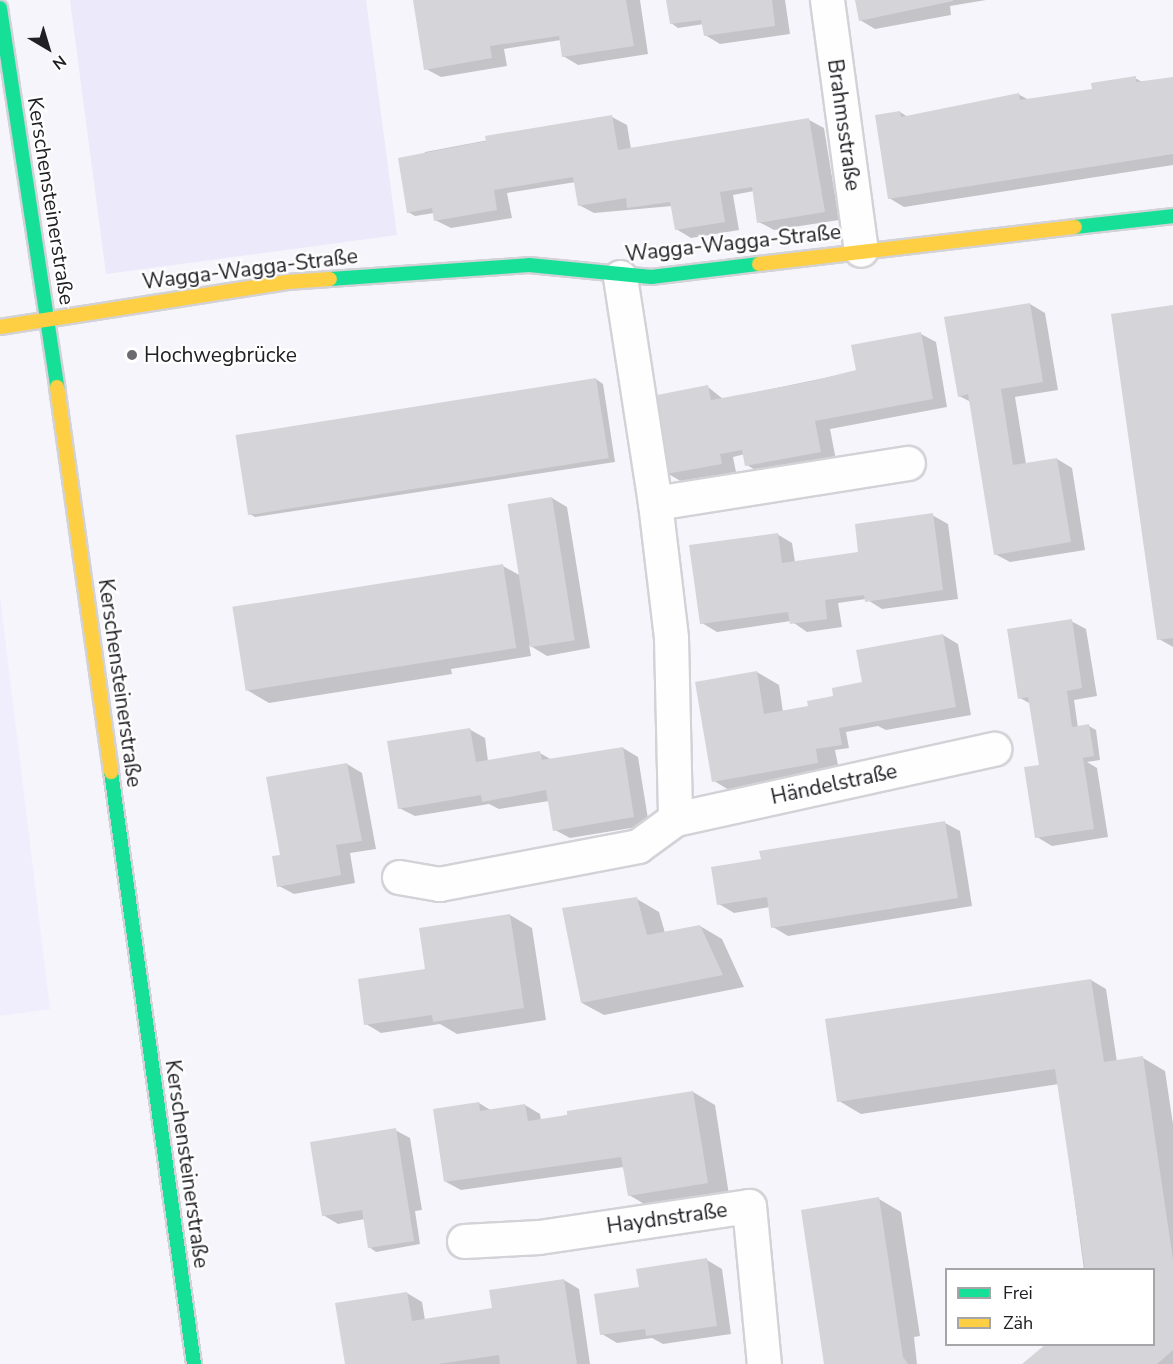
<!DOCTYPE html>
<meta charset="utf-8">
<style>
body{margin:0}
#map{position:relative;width:1173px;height:1364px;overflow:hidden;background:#f5f5fb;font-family:"Nunito Sans",sans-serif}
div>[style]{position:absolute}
.built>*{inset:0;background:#f0eefd}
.green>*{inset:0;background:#ebe9fa}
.shadow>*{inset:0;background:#0003}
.building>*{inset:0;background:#d4d4d9;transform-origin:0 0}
.roads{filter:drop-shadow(2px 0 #d2d2d7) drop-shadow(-2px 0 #d2d2d7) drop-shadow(0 2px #d2d2d7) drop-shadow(0 -2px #d2d2d7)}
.street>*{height:33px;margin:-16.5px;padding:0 16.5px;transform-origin:16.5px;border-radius:16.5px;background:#fefefe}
.fast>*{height:14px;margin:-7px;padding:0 7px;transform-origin:7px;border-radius:7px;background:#16e098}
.slow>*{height:14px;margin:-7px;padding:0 7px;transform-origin:7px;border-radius:7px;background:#ffcf43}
.dots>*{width:16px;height:16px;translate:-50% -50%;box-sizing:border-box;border:3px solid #fff;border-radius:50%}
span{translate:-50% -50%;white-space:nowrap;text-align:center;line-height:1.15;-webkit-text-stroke:4.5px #fff;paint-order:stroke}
.street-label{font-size:21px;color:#202025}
.poi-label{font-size:21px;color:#202025}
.left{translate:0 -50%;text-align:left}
.legend{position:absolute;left:945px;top:1268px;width:210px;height:78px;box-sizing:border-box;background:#fff;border:2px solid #a6a6a8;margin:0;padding:8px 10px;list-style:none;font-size:18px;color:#202025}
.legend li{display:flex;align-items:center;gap:12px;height:30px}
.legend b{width:30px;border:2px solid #a6a6a8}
.north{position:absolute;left:18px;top:18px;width:60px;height:60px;-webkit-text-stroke:4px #fff;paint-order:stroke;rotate:142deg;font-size:16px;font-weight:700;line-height:24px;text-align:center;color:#202025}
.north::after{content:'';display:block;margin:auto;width:21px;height:27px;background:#202025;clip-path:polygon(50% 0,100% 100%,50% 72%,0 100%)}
</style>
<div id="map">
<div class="built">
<div style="clip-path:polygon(0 596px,50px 1009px,0 1016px)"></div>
</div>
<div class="green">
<div style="clip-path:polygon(70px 0,366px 0,397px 235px,106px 274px)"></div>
</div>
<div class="shadow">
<div style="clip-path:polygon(415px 0,640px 0,648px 54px,578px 65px,563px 56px,561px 40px,504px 49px,507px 66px,441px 77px,426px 69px)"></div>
<div style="clip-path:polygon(668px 0,785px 0,790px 34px,720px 44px,705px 35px,704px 24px,678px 28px,671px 23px)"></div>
<div style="clip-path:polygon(857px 0,986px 0,950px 6px,951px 15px,875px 29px,860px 20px)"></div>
<div style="clip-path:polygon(1135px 78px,1144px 83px,1173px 78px,1173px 165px,904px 207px,889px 198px,900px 112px,908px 117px,1018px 94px,1029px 100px,1094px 90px)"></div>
<div style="clip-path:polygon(612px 117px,627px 125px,631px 149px,809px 120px,824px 128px,839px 220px,774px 230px,759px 222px,754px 191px,733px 195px,739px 230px,691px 238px,676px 229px,672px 206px,594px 213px,579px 205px,576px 182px,507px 193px,512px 218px,451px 228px,435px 220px,434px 213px,415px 216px,408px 212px,425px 152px)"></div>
<div style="clip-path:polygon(1030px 304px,1045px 313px,1058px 390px,1015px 397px,1026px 464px,1057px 459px,1072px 468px,1085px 550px,1010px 562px,995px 554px,971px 402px,959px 396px)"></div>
<div style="clip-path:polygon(1173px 306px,1173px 647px,1159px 639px)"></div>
<div style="clip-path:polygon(921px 334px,936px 342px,947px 407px,830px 429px,836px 460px,762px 474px,747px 465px,745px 454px,733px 457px,736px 472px,682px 482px,667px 473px,708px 387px,723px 399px,858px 371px)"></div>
<div style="clip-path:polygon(596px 379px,603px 384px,615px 462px,255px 517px,248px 513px)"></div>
<div style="clip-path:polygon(552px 498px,567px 507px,590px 648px,547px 656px,529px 645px,531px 656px,451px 669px,452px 674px,269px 703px,247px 690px,503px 566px,521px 576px)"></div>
<div style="clip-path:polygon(932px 515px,948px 524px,958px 599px,882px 609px,866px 599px,838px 603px,842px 627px,807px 632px,791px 621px,717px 632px,702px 623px,777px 534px,792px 543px,795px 562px,860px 553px)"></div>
<div style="clip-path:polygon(1071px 621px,1086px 629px,1097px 696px,1074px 700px,1078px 728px,1089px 726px,1096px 730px,1100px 760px,1087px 762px,1097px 768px,1108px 837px,1052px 846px,1037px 837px,1043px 766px,1031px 704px,1020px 698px)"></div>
<div style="clip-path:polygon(943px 635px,958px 644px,971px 715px,886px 730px,878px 726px,846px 732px,849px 748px,835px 750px,840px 775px,736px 794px,714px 781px,757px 672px,779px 685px,783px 712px,807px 708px,864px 684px)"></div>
<div style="clip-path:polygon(469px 729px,485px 738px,488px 761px,540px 753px,552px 760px,623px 748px,638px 757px,649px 825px,570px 838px,555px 830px,549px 801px,499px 809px,489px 804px,415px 816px,399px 808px)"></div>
<div style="clip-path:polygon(347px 764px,362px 773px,376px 849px,350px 853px,355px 883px,294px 894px,279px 886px)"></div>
<div style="clip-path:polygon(945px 823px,960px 831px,972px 906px,788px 936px,773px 927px,770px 907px,734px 913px,719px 904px,762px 860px)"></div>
<div style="clip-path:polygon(637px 899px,659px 912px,665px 933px,700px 926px,722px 939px,744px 987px,604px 1015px,582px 1003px)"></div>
<div style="clip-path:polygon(510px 915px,532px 928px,546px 1020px,457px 1034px,440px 1024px,381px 1033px,366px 1024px,427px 970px)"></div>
<div style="clip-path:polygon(1091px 980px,1106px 989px,1117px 1062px,1143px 1058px,1165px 1071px,1173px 1124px,1173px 1364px,1026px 1364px,1154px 1344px,1154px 1270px,1084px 1270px,1059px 1084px,861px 1114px,839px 1101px)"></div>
<div style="clip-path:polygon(693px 1092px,715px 1105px,729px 1195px,651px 1208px,629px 1195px,624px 1167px,461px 1190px,446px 1182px,479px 1103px,492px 1111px,525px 1105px,540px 1114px,541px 1120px)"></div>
<div style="clip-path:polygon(395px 1130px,410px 1138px,422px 1210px,415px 1211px,420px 1244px,376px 1252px,369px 1247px,365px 1219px,338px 1224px,323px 1215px)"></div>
<div style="clip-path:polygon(879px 1199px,901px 1212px,920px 1336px,914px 1337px,917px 1364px,825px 1364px)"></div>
<div style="clip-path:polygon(707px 1260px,722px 1269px,731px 1334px,663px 1344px,652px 1338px,617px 1343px,602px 1334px,641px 1289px)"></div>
<div style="clip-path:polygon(564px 1280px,579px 1289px,590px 1364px,346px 1364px,407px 1293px,422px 1302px,425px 1320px,494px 1310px)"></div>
</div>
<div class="building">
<div style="clip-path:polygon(413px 0,626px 0,634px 46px,562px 57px,559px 36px,490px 46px,492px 58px,424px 70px)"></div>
<div style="clip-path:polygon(666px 0,772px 0,775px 26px,704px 36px,701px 20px,670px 24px)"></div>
<div style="clip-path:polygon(855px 0,953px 0,953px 1px,859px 21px)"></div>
<div style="clip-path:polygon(1136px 76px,1136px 82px,1173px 77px,1173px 154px,888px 199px,875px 115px,900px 111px,901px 117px,1019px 93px,1020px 100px,1092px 89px,1091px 83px)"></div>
<div style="clip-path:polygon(612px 115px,618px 150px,809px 118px,825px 212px,757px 223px,752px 187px,720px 192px,725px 222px,675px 230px,670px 202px,627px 208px,626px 198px,578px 206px,573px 177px,494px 190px,497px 210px,434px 221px,432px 208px,407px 213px,398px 158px,486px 141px,485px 136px)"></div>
<div style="clip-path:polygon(1030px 303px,1043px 382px,1001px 389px,1013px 465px,1057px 458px,1071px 542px,994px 555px,968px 394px,958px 397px,944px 317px)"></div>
<div style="clip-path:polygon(1173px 305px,1173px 638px,1157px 640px,1111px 314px)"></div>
<div style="clip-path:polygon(921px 332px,933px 399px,815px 421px,821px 452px,745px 466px,742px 450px,720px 454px,722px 464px,666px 474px,652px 396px,708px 385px,711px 400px,808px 382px,856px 370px,851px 345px)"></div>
<div style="left:596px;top:378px;width:81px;height:365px;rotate:81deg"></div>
<div style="left:552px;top:497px;width:145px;height:45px;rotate:81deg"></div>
<div style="clip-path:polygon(933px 513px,943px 590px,865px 602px,864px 595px,825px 600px,827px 619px,790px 624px,788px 612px,700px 624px,689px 545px,778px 533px,782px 563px,858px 552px,855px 524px)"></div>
<div style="left:503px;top:564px;width:85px;height:274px;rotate:81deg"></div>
<div style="clip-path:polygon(1072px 619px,1082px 688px,1067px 691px,1072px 727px,1089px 724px,1094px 756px,1083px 758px,1094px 829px,1035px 838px,1024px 767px,1039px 765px,1028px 697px,1018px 699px,1007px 629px)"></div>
<div style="clip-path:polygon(943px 634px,956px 707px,839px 728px,842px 745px,816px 749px,818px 763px,712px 782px,695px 682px,757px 671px,764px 714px,808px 706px,807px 701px,833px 696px,832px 688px,862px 682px,856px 650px)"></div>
<div style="clip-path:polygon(470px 728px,476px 762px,540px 751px,542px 760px,623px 747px,634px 817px,553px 831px,546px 790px,482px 802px,481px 795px,398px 809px,387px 741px)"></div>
<div style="clip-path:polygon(347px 763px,362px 841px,336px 845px,341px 875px,277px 887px,272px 856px,280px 855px,266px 777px)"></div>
<div style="clip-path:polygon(945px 821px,958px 898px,771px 928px,767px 897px,717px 905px,711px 867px,761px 859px,759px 851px)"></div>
<div style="clip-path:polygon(637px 897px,647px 935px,700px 925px,723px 975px,581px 1003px,562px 908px)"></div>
<div style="clip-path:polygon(510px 914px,524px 1008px,433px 1022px,432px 1015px,364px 1025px,358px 979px,425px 969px,419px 928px)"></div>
<div style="clip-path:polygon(1091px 979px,1104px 1062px,1143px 1056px,1173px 1260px,1173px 1350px,1157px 1364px,1022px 1364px,1046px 1344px,1154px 1344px,1154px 1270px,1085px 1270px,1055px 1069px,837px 1102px,825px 1019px)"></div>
<div style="clip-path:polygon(693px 1091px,708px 1183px,628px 1196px,621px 1157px,444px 1182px,433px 1109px,479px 1102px,480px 1111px,525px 1104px,528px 1121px,567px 1115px,567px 1111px)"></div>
<div style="clip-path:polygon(396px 1128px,414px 1241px,368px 1248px,362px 1210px,322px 1216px,310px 1142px)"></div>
<div style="clip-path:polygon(879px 1197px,903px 1357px,908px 1364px,824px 1364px,801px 1210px)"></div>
<div style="clip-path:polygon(707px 1258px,717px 1326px,646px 1336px,645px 1329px,600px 1335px,594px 1294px,639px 1287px,636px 1269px)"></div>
<div style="clip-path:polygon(564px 1279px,577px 1364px,500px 1364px,499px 1355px,438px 1364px,345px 1364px,335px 1303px,407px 1292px,412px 1321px,492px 1308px,489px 1290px)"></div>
</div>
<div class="roads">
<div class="street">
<div style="left:827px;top:0;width:252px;rotate:82.3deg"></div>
<div style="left:620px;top:277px;width:229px;rotate:81.2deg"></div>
<div style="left:655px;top:503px;width:136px;rotate:83.2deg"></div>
<div style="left:671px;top:638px;width:181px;rotate:88.7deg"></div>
<div style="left:655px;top:503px;width:256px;rotate:-9deg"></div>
<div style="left:399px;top:877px;width:41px;rotate:9.9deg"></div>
<div style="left:439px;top:884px;width:203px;rotate:-10.8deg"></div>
<div style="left:638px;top:846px;width:46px;rotate:-36.1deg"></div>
<div style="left:675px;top:819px;width:327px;rotate:-12.4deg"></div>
<div style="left:464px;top:1241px;width:75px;rotate:-3.1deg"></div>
<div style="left:539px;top:1237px;width:212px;rotate:-8.4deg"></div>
<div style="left:749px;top:1206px;width:159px;rotate:84.6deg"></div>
</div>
<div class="fast">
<div style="left:0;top:8px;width:383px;rotate:81.4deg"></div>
<div style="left:1075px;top:227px;width:99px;rotate:-6.4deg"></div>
<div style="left:330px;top:279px;width:199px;rotate:-4deg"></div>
<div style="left:529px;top:265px;width:123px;rotate:5.6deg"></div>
<div style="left:651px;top:277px;width:109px;rotate:-6.9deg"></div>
<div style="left:111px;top:772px;width:598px;rotate:82.02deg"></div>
</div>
<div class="slow">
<div style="left:759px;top:264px;width:318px;rotate:-6.7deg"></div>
<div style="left:0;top:327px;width:291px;rotate:-8.9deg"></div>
<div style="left:287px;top:282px;width:43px;rotate:-4deg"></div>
<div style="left:57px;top:387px;width:389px;rotate:82deg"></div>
</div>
</div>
<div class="dots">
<div style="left:132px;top:355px;background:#6b6b70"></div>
</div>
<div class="street-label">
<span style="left:844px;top:125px;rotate:82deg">Brahmsstraße</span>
<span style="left:51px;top:201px;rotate:81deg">Kerschensteinerstraße</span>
<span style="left:733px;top:243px;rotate:-6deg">Wagga-Wagga-Straße</span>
<span style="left:250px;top:269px;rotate:-7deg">Wagga-Wagga-Straße</span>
<span style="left:120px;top:683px;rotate:82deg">Kerschensteinerstraße</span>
<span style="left:834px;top:784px;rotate:-12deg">Händelstraße</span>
<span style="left:187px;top:1164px;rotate:82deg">Kerschensteinerstraße</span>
<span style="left:667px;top:1218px;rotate:-8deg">Haydnstraße</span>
</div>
<div class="poi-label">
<span class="left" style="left:144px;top:355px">Hochwegbrücke</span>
</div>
<ul class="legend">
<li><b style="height:8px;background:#16e098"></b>Frei</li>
<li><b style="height:8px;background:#ffcf43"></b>Zäh</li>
</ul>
<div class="north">N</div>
</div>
